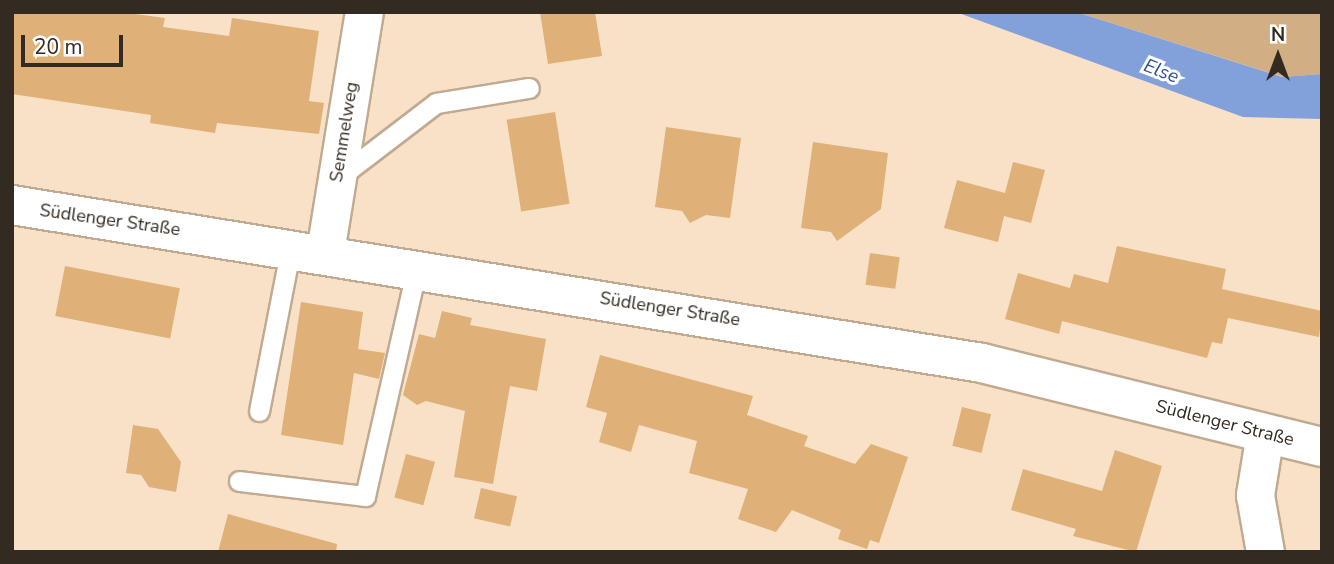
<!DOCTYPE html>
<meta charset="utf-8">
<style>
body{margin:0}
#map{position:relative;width:1334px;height:564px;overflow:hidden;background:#f8e1c7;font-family:"Nunito Sans",sans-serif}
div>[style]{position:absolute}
.green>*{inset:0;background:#d2ae84}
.water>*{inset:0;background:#82a0d9}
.building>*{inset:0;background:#dfb078;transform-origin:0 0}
.roads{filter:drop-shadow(2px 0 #c0aa91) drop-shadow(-2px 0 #c0aa91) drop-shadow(0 2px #c0aa91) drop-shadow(0 -2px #c0aa91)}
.lane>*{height:19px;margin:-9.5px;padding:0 9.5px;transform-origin:9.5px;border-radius:9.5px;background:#fff}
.street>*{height:37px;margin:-18.5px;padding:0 18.5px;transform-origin:18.5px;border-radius:18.5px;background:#fff}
.secondary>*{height:38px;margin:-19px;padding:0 19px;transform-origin:19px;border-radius:19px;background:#fff}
span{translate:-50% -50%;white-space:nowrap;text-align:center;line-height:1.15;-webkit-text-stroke:6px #fff;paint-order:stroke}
.street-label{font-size:18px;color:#332b21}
.water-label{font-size:19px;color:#2c4e93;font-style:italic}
.frame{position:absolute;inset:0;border:14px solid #332b21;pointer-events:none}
.north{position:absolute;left:1243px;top:21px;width:70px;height:70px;-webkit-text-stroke:5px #fff;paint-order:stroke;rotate:0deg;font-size:19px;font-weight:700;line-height:28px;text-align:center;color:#332b21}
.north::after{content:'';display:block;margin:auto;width:24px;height:32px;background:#332b21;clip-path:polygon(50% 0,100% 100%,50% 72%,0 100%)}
.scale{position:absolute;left:21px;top:35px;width:102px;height:32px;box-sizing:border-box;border:4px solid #332b21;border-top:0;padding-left:9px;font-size:21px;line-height:24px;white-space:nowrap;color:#332b21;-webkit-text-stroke:5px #fff;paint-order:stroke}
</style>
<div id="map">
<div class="green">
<div style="clip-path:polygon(1076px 12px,1322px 12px,1322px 74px,1283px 77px)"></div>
</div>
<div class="water">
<div style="clip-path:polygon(956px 12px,1076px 12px,1282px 77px,1322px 74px,1322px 119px,1243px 117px)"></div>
</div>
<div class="building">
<div style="clip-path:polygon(12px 12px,120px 12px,165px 18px,163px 27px,229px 36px,232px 18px,319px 31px,309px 101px,324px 103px,319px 134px,217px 123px,215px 133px,150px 123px,151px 115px,12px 94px)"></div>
<div style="clip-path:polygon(540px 12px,595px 12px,602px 56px,548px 64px)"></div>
<div style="left:555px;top:112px;width:93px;height:49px;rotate:81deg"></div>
<div style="clip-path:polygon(666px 127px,741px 138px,730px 218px,706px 215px,690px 223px,682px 211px,655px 207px)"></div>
<div style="clip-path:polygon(813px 142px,888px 153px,881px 209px,837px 241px,831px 232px,801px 228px)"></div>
<div style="clip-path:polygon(1013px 162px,1045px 170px,1031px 223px,1004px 216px,998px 242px,944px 228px,957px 180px,1005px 193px)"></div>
<div style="clip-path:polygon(1117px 246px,1226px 269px,1222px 289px,1322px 311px,1319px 337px,1228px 318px,1222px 344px,1212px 342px,1207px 358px,1062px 321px,1059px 334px,1005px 319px,1018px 273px,1070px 288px,1074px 274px,1108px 283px)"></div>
<div style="left:870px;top:253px;width:30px;height:32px;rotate:8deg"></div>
<div style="left:65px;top:266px;width:117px;height:51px;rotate:11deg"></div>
<div style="clip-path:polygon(301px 302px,363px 312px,358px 349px,385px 353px,379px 379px,354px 373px,343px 445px,281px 435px)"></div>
<div style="clip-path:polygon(442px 311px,472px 318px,470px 325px,546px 339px,537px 391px,510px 386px,493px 484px,454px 477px,465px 411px,426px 401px,417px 405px,403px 395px,419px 334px,435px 338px)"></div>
<div style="clip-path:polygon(600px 355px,753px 396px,747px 415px,808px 436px,804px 446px,855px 464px,871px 444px,908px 457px,879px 543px,870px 540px,867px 549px,838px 539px,841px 530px,792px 510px,776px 532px,738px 519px,748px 489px,689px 473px,697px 441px,639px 425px,631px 452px,599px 442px,607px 413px,586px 407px)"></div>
<div style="left:962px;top:407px;width:30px;height:40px;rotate:14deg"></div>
<div style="clip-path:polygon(133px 425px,158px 429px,181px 462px,176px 492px,149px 487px,141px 475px,126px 473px)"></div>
<div style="clip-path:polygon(1115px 450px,1162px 466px,1136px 552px,1073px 536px,1076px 529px,1011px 510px,1023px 469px,1102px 491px)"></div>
<div style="left:406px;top:454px;width:30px;height:45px;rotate:15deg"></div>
<div style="left:481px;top:488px;width:37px;height:31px;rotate:13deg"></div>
<div style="clip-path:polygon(228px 514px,337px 544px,336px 552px,218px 552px)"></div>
</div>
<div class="roads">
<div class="lane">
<div style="left:338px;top:178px;width:123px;rotate:-37.4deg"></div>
<div style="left:436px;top:103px;width:94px;rotate:-9.2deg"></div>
<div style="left:259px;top:411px;width:167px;rotate:-79deg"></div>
<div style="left:239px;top:481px;width:127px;rotate:6.8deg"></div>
<div style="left:365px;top:496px;width:235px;rotate:-77.2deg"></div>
</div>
<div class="street">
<div style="left:325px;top:252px;width:243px;rotate:-80.8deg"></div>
<div style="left:1265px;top:433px;width:63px;rotate:99.2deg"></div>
<div style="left:1255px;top:495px;width:58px;rotate:80deg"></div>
</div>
<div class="secondary">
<div style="left:12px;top:205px;width:983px;rotate:9.25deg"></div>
<div style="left:982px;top:363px;width:350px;rotate:13.9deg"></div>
</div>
</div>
<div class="street-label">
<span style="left:344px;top:132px;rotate:-81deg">Semmelweg</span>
<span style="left:110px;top:220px;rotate:8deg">Südlenger Straße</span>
<span style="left:670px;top:309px;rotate:9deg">Südlenger Straße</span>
<span style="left:1225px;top:423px;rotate:14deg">Südlenger Straße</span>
</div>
<div class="water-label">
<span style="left:1161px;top:72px;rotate:21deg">Else</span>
</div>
<div class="frame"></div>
<div class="north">N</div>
<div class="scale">20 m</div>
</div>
